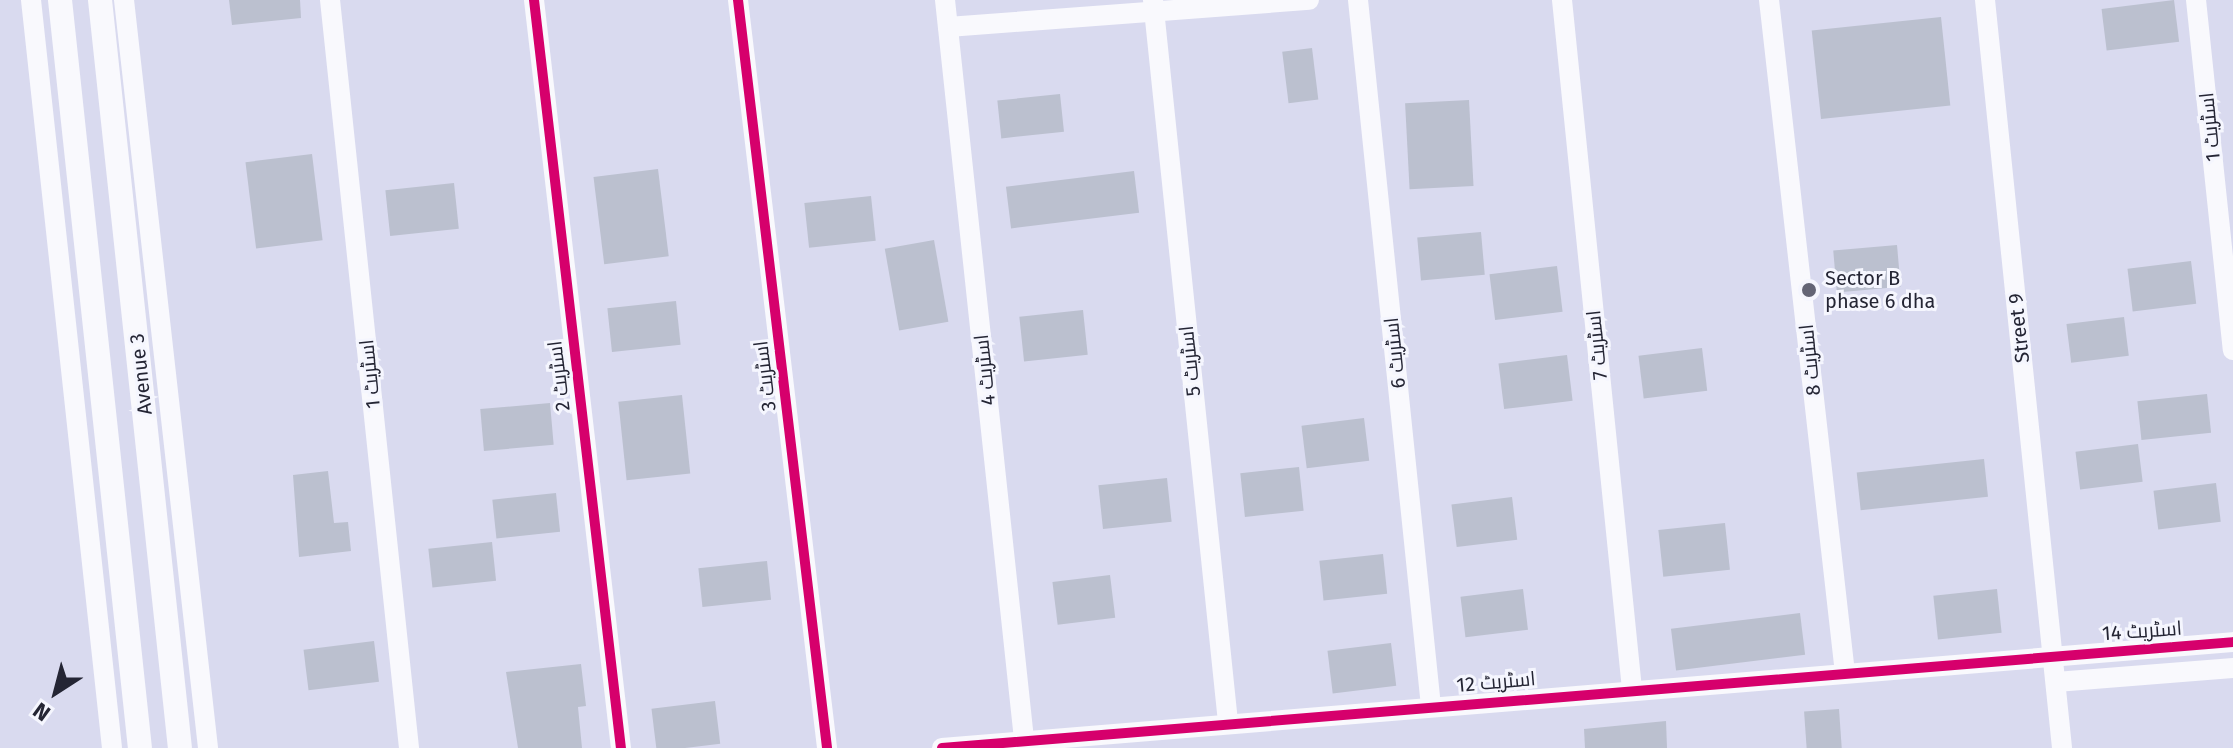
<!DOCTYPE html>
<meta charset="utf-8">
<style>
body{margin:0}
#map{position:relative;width:2233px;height:748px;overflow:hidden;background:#d9daef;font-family:"Fira Sans",Cairo,sans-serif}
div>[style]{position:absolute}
.building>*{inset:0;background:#bbc0cf;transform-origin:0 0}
.minor>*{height:20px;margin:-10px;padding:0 10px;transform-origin:10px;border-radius:10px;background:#f9f9fd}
.major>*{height:24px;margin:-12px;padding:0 12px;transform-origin:12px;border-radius:12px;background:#f9f9fd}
.cycleway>*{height:10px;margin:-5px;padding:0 5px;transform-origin:5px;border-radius:5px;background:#d6006c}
.dots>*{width:22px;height:22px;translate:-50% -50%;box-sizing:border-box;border:4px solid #f5f6fe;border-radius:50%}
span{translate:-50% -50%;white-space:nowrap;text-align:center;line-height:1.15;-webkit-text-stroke:6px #f5f6fe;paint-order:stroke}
.street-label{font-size:20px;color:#242534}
.poi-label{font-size:20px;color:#242534}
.left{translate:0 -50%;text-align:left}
.north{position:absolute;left:16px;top:652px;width:80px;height:80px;-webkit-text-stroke:6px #f5f6fe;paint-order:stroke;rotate:216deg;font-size:22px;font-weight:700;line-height:32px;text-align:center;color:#242534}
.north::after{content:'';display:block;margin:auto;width:28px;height:36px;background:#242534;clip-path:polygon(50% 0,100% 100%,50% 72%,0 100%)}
</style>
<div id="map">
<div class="building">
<div style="clip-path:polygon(229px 0,300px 0,301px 18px,232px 25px)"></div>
<div style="left:2174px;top:0;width:42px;height:73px;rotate:83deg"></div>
<div style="left:1941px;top:17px;width:89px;height:130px;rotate:84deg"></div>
<div style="left:1312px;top:48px;width:52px;height:30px;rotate:83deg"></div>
<div style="left:1060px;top:94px;width:38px;height:63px;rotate:84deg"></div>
<div style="left:1469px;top:100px;width:86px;height:64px;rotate:87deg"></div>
<div style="left:312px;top:154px;width:87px;height:67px;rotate:83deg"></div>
<div style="left:658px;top:169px;width:88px;height:65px;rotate:83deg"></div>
<div style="left:1134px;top:171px;width:42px;height:129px;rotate:83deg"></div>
<div style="left:454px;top:183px;width:46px;height:69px;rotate:84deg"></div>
<div style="left:871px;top:196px;width:45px;height:67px;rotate:84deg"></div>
<div style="left:1481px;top:232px;width:43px;height:64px;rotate:85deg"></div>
<div style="left:934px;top:240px;width:83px;height:50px;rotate:80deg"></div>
<div style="left:1897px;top:245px;width:42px;height:64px;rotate:85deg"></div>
<div style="left:2191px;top:261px;width:43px;height:64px;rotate:83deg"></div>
<div style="left:1557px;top:266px;width:46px;height:68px;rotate:83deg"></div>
<div style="left:676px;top:301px;width:44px;height:69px;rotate:84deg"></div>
<div style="left:1083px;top:310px;width:45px;height:64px;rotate:84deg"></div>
<div style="left:2124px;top:317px;width:39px;height:58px;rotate:83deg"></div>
<div style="left:1702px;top:348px;width:43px;height:64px;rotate:83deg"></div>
<div style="left:1567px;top:355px;width:46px;height:69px;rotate:83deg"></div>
<div style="left:2207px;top:394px;width:39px;height:70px;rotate:84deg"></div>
<div style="left:682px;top:395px;width:79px;height:64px;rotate:84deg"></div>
<div style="left:550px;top:403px;width:42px;height:70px;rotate:85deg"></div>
<div style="left:1364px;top:418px;width:43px;height:63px;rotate:83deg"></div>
<div style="left:2138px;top:444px;width:38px;height:63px;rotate:83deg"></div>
<div style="left:1984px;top:459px;width:38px;height:128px;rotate:84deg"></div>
<div style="left:1299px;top:467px;width:44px;height:59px;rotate:84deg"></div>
<div style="clip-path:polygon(328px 471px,334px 523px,348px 522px,351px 551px,299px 557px,293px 475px)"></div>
<div style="left:1167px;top:478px;width:44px;height:69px;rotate:84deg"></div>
<div style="left:2216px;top:483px;width:39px;height:63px;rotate:83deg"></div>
<div style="left:556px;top:493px;width:39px;height:64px;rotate:84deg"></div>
<div style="left:1512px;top:497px;width:43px;height:61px;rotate:83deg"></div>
<div style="left:1725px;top:523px;width:47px;height:67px;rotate:84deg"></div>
<div style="left:492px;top:542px;width:39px;height:64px;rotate:84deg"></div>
<div style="left:1383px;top:554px;width:40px;height:64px;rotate:84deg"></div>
<div style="left:767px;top:561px;width:39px;height:69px;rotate:84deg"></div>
<div style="left:1110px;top:575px;width:43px;height:58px;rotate:83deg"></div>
<div style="left:1523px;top:589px;width:41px;height:63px;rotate:83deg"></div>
<div style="left:1997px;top:589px;width:44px;height:64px;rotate:84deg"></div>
<div style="left:1800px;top:613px;width:42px;height:130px;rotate:83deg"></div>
<div style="left:374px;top:641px;width:41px;height:71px;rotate:83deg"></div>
<div style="left:1391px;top:643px;width:43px;height:64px;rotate:83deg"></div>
<div style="clip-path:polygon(581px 664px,586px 706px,578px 707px,582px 748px,518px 748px,506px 672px)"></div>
<div style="left:715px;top:701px;width:43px;height:64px;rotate:83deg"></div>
<div style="left:1839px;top:709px;width:39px;height:35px;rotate:86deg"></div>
<div style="clip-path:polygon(1666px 721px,1667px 748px,1585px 748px,1584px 729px)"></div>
</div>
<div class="minor">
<div style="left:31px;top:0;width:752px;rotate:83.82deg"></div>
<div style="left:124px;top:0;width:753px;rotate:83.59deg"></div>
<div style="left:330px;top:0;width:752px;rotate:83.97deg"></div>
<div style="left:534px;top:0;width:753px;rotate:83.37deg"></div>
<div style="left:738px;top:0;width:753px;rotate:83.21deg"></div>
<div style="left:945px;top:0;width:743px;rotate:83.9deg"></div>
<div style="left:1153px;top:0;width:726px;rotate:84.07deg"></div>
<div style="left:1358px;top:0;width:710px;rotate:84.1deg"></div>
<div style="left:1562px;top:0;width:693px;rotate:84.2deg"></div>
<div style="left:1769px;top:0;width:677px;rotate:83.56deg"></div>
<div style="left:1985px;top:0;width:752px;rotate:84.12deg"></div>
<div style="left:2196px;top:0;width:352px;rotate:84deg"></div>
<div style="left:948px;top:27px;width:362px;rotate:-4.3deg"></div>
<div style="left:2056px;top:682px;width:178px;rotate:-4.5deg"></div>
<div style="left:942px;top:748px;width:1295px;rotate:-4.69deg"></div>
</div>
<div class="major">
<div style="left:60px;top:0;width:752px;rotate:83.9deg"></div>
<div style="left:100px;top:0;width:752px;rotate:83.9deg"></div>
</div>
<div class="cycleway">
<div style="left:534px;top:0;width:753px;rotate:83.37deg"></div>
<div style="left:738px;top:0;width:753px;rotate:83.21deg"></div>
<div style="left:942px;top:748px;width:1295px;rotate:-4.69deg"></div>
</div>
<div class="dots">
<div style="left:1809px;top:290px;background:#636475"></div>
</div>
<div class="street-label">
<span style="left:2210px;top:127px;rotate:-96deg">اسٹریٹ 1</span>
<span style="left:2019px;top:328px;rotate:-96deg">Street 9</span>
<span style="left:1597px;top:345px;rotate:-96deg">اسٹریٹ 7</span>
<span style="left:1395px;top:353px;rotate:-96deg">اسٹریٹ 6</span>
<span style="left:1810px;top:360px;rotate:-96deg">اسٹریٹ 8</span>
<span style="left:1190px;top:361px;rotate:-96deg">اسٹریٹ 5</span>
<span style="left:985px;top:370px;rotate:-96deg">اسٹریٹ 4</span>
<span style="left:141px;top:374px;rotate:-96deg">Avenue 3</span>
<span style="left:370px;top:374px;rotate:-96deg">اسٹریٹ 1</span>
<span style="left:559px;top:376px;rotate:-97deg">اسٹریٹ 2</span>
<span style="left:765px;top:376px;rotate:-97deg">اسٹریٹ 3</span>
<span style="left:2142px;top:631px;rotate:-4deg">اسٹریٹ 14</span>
<span style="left:1496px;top:682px;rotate:-5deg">اسٹریٹ 12</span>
</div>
<div class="poi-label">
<span class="left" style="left:1825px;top:290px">Sector B<br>phase 6 dha</span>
</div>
<div class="north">N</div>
</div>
